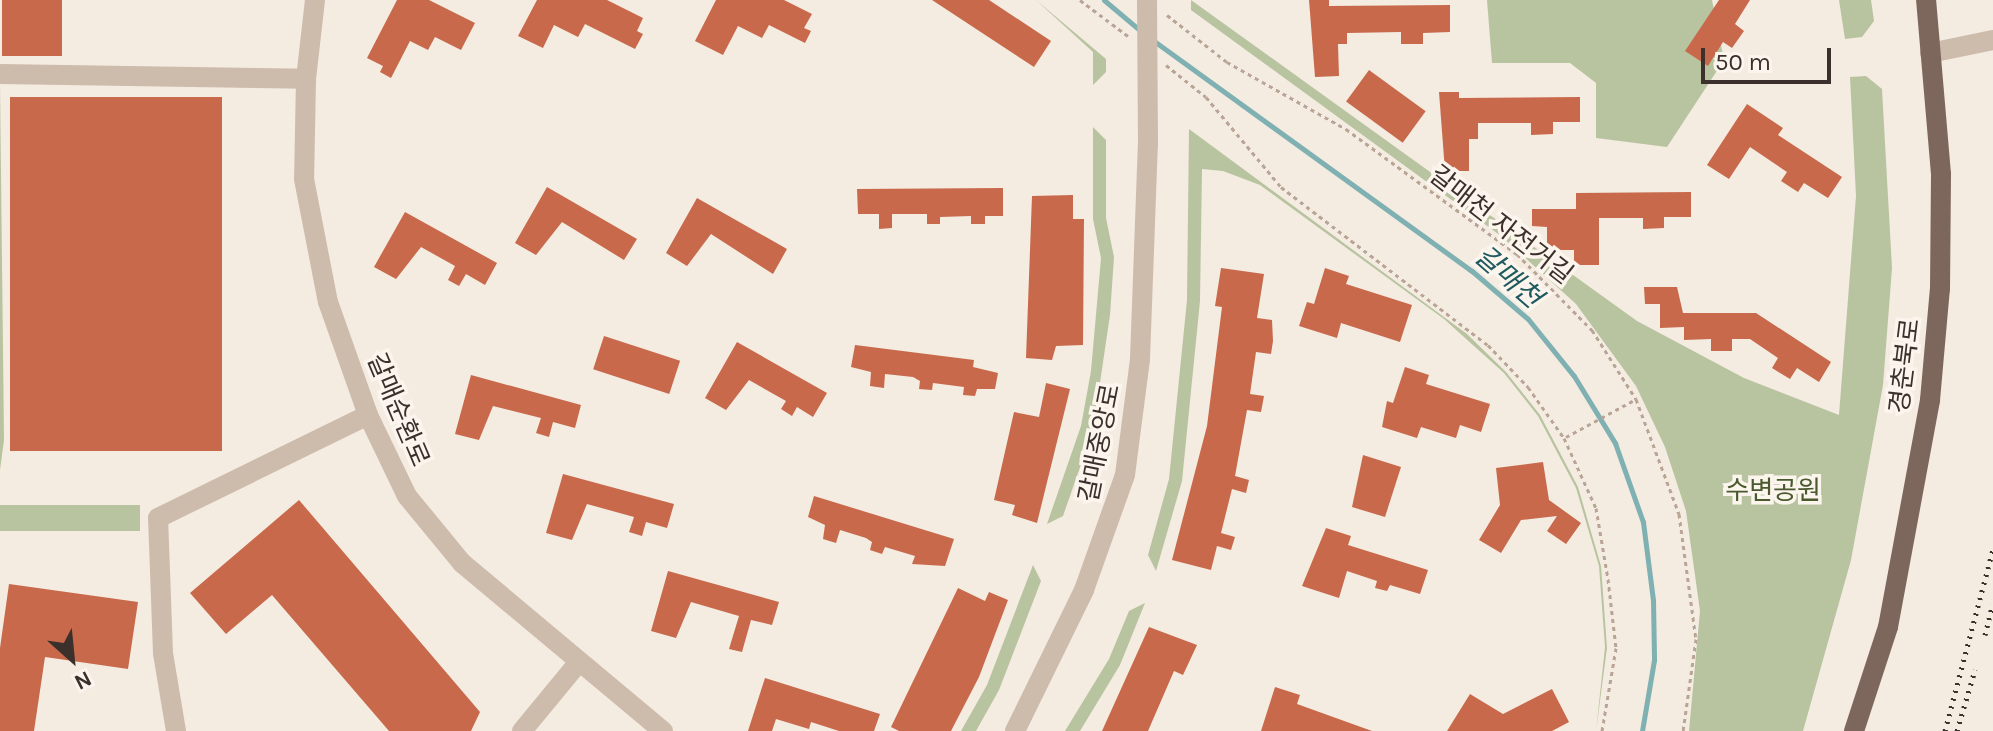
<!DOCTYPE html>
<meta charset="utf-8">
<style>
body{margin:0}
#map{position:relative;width:1993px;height:731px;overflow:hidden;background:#f4ebe1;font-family:Karla,"Noto Sans KR",sans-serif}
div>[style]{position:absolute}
.green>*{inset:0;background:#b8c4a0;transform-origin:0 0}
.stream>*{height:5px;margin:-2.5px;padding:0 2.5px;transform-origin:2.5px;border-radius:2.5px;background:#7fb0b2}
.building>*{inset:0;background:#c8694b;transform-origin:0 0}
.path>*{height:3px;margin-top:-1.5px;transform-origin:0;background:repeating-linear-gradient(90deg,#b9a596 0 4px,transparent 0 8px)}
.minor>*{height:20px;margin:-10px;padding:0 10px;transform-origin:10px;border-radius:10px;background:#cdbbac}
.major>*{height:20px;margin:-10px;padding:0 10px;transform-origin:10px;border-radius:10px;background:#7d675c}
.rail>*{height:5px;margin-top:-2.5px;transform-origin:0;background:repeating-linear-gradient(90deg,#3b302b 0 2px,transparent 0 8px)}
.minor-bridge>*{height:20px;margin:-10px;padding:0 10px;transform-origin:10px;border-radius:10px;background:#cdbbac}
span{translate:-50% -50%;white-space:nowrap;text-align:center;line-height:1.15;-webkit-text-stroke:7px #fbf5ee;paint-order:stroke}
.street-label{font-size:26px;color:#3b302b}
.park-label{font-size:26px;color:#4a5a2e}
.water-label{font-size:28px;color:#1f5a5e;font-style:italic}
.north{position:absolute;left:32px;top:619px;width:80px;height:80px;-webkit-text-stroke:6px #fbf5ee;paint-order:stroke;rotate:153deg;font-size:22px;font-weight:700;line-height:32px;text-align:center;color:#3b302b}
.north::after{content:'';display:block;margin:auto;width:28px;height:36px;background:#3b302b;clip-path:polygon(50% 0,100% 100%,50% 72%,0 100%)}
.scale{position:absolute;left:1701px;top:48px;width:130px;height:36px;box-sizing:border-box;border:4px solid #3b302b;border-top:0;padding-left:10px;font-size:24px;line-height:28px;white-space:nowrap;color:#3b302b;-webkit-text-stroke:6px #fbf5ee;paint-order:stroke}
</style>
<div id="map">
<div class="green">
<div style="clip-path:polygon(1036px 0,1106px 59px,1106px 72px,1093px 85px,1093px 52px)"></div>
<div style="clip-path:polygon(1191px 0,1637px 321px,1744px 378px,1839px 415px,1856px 196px,1850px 77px,1866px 76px,1882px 89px,1892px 268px,1883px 385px,1851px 560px,1803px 731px,1689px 731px,1700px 611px,1686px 511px,1665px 447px,1636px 386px,1576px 304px,1501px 236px,1191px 10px)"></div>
<div style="clip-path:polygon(1487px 0,1712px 0,1724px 60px,1667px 147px,1596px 138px,1596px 83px,1570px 63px,1492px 63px)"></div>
<div style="clip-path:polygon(1839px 0,1871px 0,1874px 21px,1862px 37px,1845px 39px)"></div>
<div style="clip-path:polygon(0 84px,4px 440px,0 470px)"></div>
<div style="clip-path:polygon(1093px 127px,1106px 140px,1106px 218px,1114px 257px,1110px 315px,1093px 430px,1063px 516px,1047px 524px,1081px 426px,1091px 371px,1101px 258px,1093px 219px)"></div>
<div style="clip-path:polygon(1189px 129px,1467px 334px,1506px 372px,1540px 415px,1578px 487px,1601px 566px,1607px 648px,1596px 731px,1605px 647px,1599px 566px,1576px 488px,1538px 416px,1504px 373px,1444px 319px,1260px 185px,1223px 171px,1202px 169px,1200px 301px,1182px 481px,1156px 571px,1148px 555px,1169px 479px,1187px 300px)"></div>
<div style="left:0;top:505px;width:140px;height:26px"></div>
<div style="clip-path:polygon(1033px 565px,1041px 581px,999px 690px,976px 731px,961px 731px,987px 685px)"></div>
<div style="clip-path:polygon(1145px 603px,1120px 665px,1080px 731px,1065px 731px,1109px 659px,1129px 611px)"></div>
</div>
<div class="stream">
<div style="left:1104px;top:0;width:51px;rotate:40.2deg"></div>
<div style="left:1154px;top:41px;width:392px;rotate:35.9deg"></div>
<div style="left:1472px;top:271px;width:74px;rotate:40.6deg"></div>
<div style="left:1528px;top:319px;width:73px;rotate:51.1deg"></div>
<div style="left:1574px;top:376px;width:79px;rotate:58.5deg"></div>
<div style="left:1615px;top:443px;width:84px;rotate:70.5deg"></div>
<div style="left:1643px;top:522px;width:79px;rotate:82.7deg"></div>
<div style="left:1653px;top:600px;width:60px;rotate:89deg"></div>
<div style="left:1654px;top:660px;width:72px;rotate:99.6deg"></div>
</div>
<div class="building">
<div style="left:2px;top:0;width:60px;height:56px"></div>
<div style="clip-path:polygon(397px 0,429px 0,475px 23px,461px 50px,435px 37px,428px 50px,410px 41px,391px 78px,380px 72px,383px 66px,367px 58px)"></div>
<div style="clip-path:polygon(537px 0,607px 0,643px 18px,637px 31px,643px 34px,635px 49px,585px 24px,578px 37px,554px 25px,543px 48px,518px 36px)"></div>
<div style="clip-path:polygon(716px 0,784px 0,812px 14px,804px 28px,811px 31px,805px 43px,769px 25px,762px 38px,738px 26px,723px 55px,695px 41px)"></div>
<div style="clip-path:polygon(932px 0,989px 0,1051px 41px,1034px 67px)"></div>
<div style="clip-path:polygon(1309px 0,1329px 0,1329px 6px,1450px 5px,1450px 32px,1423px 33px,1423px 44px,1401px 44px,1401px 32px,1347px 33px,1347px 44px,1338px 44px,1339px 76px,1315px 77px)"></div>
<div style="clip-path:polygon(1719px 0,1750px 0,1735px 24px,1744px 31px,1732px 48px,1723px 42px,1708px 66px,1685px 51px)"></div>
<div style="left:1369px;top:70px;width:70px;height:39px;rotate:36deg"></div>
<div style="clip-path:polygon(1439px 92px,1459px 92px,1459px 98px,1580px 97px,1580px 122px,1553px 122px,1553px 134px,1531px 135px,1531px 123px,1478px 123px,1478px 139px,1469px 139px,1469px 171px,1445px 171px)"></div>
<div style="left:222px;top:97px;width:354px;height:212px;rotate:90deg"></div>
<div style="clip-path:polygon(1747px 104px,1783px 128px,1778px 135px,1842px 177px,1828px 198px,1804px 183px,1798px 192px,1781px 181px,1787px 172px,1750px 147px,1729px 179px,1707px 165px)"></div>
<div style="clip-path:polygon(547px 187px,637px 239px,624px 260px,562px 222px,536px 255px,515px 243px)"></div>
<div style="clip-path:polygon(1003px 188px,1003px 216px,985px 216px,985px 224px,971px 224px,971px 216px,940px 217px,940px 224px,927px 224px,927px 214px,892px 214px,892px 228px,879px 229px,879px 214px,858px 214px,857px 189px)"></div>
<div style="clip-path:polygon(1691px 192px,1691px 217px,1664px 217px,1664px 228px,1643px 229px,1643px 218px,1599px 218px,1599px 265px,1574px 265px,1574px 250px,1547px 250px,1547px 227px,1532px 226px,1532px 209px,1576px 209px,1576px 193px)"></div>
<div style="clip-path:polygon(1073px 195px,1073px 219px,1084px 219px,1083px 345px,1056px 346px,1052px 360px,1026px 358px,1032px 196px)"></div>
<div style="clip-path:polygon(697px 198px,787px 249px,773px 274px,711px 234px,687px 266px,666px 253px)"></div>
<div style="clip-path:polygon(405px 212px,497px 263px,485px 285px,466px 274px,459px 286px,448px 280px,455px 266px,421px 247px,396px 279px,374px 267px)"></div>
<div style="clip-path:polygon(1221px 268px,1264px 274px,1257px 318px,1272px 320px,1273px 341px,1271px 354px,1256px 352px,1250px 394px,1264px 396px,1261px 412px,1247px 410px,1235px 476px,1249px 480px,1246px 493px,1232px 489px,1221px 533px,1235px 537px,1231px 550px,1217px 546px,1211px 570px,1172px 560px,1207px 426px,1222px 307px,1215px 306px)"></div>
<div style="clip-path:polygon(1325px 268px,1349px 276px,1346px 284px,1412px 305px,1400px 342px,1341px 323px,1337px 338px,1299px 326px,1307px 302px,1314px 304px)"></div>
<div style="clip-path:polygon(1644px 287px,1677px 287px,1683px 313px,1756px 313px,1831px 362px,1819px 382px,1797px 368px,1790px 379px,1772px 368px,1778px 358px,1750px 339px,1732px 339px,1732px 351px,1711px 351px,1711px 339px,1684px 340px,1684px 327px,1660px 328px,1660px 304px,1645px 304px)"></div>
<div style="left:604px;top:336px;width:80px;height:35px;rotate:18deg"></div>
<div style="clip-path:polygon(737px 342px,827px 393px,813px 417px,797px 407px,792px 416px,781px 409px,786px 401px,749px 380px,726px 410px,705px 398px)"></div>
<div style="clip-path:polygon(855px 345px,974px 360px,973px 367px,998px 373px,995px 389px,977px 389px,975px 396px,963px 395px,964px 387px,933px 383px,932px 390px,919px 389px,920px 381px,913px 377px,885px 374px,884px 388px,870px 386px,871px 372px,851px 367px)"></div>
<div style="clip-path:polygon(1405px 367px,1429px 375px,1426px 384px,1490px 404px,1481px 432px,1460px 425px,1456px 438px,1421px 427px,1417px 438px,1382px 427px,1387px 401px,1393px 403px)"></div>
<div style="clip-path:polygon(471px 375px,581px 405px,575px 428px,553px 422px,549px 437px,536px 433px,541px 418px,493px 406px,479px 440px,455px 434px)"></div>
<div style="clip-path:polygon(1046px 383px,1070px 389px,1037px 523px,1012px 515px,1015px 505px,994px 500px,1014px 412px,1039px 417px)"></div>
<div style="clip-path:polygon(1363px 455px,1401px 467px,1385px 517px,1352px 507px)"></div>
<div style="clip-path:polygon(1543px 462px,1549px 500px,1581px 523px,1566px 544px,1547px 531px,1557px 516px,1521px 520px,1501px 553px,1479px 540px,1500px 505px,1496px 468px)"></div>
<div style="clip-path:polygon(563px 474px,674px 504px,667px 528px,646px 522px,642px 536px,629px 532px,634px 517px,587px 504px,572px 540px,546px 533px)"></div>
<div style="clip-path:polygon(814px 496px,954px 539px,945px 566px,912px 564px,915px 556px,885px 547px,882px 554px,870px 550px,872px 542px,866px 538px,840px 530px,836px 543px,823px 539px,825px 525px,808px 517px)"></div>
<div style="clip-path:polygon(299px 500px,480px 712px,471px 731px,389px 731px,272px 595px,226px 634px,190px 593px)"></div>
<div style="clip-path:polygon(1326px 528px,1351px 536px,1348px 545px,1428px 570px,1420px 594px,1390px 585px,1387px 591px,1375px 588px,1377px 581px,1347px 571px,1339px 598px,1302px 586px)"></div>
<div style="clip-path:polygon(668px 571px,779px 602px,772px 625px,751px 620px,742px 652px,729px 649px,739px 616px,691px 602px,676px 638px,651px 631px)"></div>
<div style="clip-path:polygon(9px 584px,138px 602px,128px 669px,45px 657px,34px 731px,0 731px,0 648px)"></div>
<div style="clip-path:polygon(958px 588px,985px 601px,989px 592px,1008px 600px,979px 677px,951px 731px,899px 731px,891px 727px)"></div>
<div style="clip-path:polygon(1149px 627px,1197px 645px,1183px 675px,1174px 671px,1148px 731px,1102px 731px)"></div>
<div style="clip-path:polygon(765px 678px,880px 714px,874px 731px,839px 731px,811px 722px,809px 729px,776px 719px,772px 731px,748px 731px)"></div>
<div style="clip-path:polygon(1275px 687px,1300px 695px,1297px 704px,1372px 731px,1261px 731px)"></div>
<div style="clip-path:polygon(1552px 689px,1569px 722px,1552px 731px,1447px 731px,1470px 694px,1503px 714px)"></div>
</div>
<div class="path">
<div style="left:1080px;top:0;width:60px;rotate:36.9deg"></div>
<div style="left:1167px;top:15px;width:76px;rotate:38.1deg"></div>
<div style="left:1227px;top:62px;width:137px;rotate:29.4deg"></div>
<div style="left:1346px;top:129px;width:212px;rotate:36.2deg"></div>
<div style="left:1517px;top:254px;width:107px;rotate:45.4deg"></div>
<div style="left:1592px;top:330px;width:82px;rotate:57.5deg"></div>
<div style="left:1636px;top:399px;width:123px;rotate:69.5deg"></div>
<div style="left:1679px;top:514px;width:126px;rotate:82.3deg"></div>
<div style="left:1696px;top:639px;width:93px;rotate:98deg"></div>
<div style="left:1166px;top:65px;width:51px;rotate:38.7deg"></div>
<div style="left:1206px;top:97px;width:117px;rotate:50.2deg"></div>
<div style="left:1281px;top:187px;width:260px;rotate:37.4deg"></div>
<div style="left:1488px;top:345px;width:58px;rotate:46.4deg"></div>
<div style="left:1528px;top:387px;width:62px;rotate:54.8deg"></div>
<div style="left:1564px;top:438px;width:77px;rotate:65.4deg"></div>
<div style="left:1596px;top:508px;width:72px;rotate:80.4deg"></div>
<div style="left:1608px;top:579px;width:69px;rotate:83.4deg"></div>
<div style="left:1616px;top:648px;width:84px;rotate:99.6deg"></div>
<div style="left:1566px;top:437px;width:80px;rotate:-28.5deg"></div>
</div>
<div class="minor">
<div style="left:315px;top:0;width:80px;rotate:96.5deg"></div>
<div style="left:306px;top:79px;width:100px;rotate:91.1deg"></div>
<div style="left:304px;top:179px;width:125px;rotate:79deg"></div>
<div style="left:328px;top:302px;width:120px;rotate:70.5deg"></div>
<div style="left:368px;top:415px;width:90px;rotate:64.3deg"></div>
<div style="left:407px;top:496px;width:87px;rotate:50.6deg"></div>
<div style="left:462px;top:563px;width:262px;rotate:39.9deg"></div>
<div style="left:1930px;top:53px;width:64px;rotate:-11.7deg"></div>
<div style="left:0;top:74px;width:306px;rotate:0.9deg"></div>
<div style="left:176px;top:731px;width:79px;rotate:-99.5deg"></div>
<div style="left:163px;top:653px;width:135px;rotate:-92.1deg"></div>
<div style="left:158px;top:518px;width:234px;rotate:-26.1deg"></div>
<div style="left:522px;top:731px;width:88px;rotate:-50.5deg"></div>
<div style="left:1015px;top:731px;width:157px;rotate:-63.9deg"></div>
<div style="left:1084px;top:590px;width:122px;rotate:-70.4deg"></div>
<div style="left:1125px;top:475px;width:117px;rotate:-82.6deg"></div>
<div style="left:1140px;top:359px;width:215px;rotate:-87.9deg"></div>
</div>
<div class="major">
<div style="left:1854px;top:731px;width:109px;rotate:-71.9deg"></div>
<div style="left:1888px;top:627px;width:231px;rotate:-79.5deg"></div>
<div style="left:1930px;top:400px;width:111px;rotate:-84.9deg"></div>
<div style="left:1940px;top:289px;width:115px;rotate:-89.5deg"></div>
<div style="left:1941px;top:174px;width:175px;rotate:-94.9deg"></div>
</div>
<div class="rail">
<div style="left:1985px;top:635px;width:32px;rotate:-76deg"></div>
<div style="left:1945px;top:731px;width:188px;rotate:-75.2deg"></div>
<div style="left:1957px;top:731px;width:64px;rotate:-73.6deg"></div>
</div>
<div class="minor-bridge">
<div style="left:1147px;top:0;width:144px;rotate:89.6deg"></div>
</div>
<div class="street-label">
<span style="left:1501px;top:225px;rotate:38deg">갈매천 자전거길</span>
<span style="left:1905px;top:366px;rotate:-83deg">경춘북로</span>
<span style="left:398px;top:410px;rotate:67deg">갈매순환로</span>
<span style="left:1100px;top:443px;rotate:-79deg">갈매중앙로</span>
</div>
<div class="park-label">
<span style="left:1773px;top:491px">수변공원</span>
</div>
<div class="water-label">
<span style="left:1508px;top:277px;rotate:41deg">갈매천</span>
</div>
<div class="north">N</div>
<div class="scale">50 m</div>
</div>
